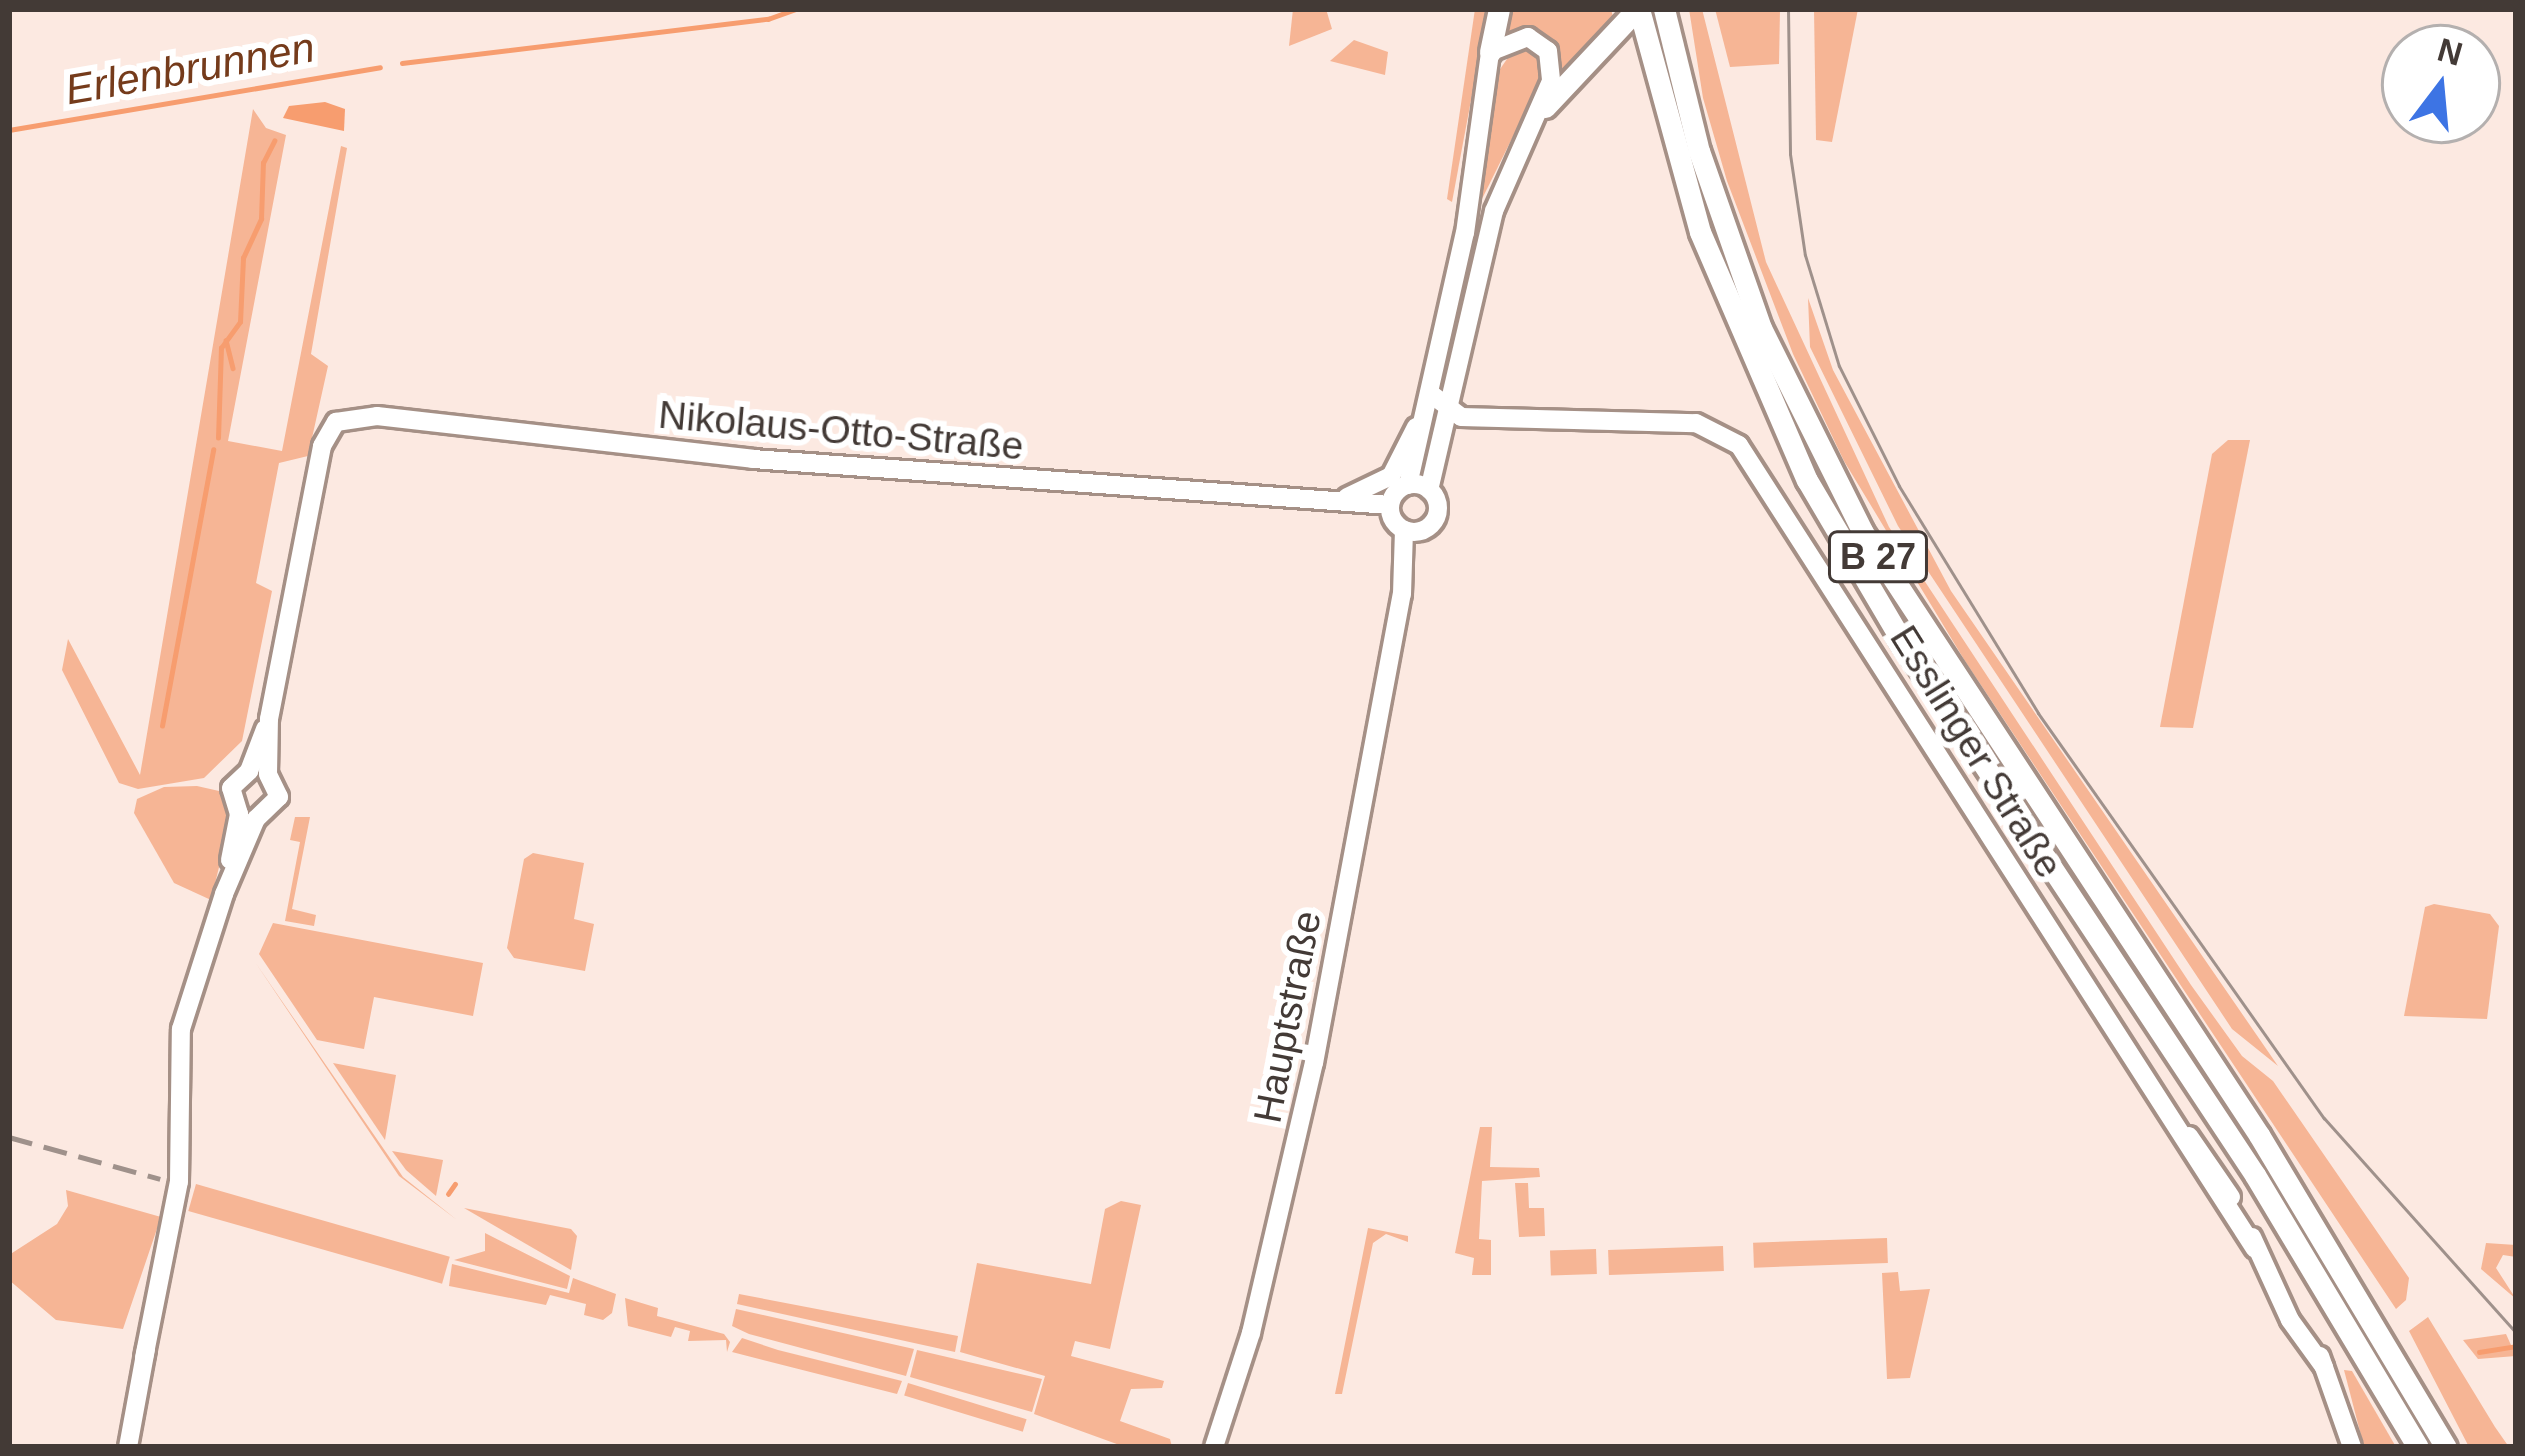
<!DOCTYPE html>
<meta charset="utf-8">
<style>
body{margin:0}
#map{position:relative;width:2525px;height:1456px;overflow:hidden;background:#fce9e1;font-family:Helvetica,sans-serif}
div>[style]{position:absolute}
.green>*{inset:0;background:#f6b595;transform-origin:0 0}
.water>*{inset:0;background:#f79d6f}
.stream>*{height:4.5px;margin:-2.25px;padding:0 2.25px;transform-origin:2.25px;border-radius:2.25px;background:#f79d6f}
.roads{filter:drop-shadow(3px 0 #a59086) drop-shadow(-3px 0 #a59086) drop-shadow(0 3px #a59086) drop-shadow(0 -3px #a59086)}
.secondary>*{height:18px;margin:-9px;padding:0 9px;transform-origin:9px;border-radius:9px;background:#fff}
.secondary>.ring{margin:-9px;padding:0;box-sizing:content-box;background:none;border:18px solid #fff;border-radius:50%}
.trunk>*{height:21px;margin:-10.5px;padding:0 10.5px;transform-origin:10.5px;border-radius:10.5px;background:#fff}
.tram>*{height:3px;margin:-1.5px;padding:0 1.5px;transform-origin:1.5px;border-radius:1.5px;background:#9f918b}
.rail>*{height:4.5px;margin-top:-2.25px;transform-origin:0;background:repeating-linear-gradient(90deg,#9f918b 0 24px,transparent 0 36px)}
span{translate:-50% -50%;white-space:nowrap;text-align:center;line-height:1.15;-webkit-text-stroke:12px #fff;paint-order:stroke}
.shield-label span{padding:3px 9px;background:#fff;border:3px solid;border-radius:9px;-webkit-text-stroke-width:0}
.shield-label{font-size:36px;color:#433a36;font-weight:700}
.street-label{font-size:39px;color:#433a36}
.water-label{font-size:42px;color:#753b1b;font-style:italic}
.frame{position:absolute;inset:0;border:12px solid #433a36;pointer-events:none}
.north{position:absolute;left:2381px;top:24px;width:120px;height:120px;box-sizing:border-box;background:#fff;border:3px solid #b4b0af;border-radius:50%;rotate:16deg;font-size:33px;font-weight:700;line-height:48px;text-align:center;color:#433a36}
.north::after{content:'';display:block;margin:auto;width:42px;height:54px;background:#3d74e4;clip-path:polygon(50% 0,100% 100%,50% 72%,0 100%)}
</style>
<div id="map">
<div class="green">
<div style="clip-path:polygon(1293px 9px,1326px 9px,1332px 29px,1289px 46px)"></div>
<div style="clip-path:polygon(1475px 9px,1488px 9px,1452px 202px,1447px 199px)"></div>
<div style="clip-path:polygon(1508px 9px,1611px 9px,1613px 17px,1558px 74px,1543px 36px,1503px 34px)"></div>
<div style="clip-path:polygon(1689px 9px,1702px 9px,1766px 262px,1889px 527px,2191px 985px,2242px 1056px,2273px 1081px,2409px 1278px,2406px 1300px,2396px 1309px,1965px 661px,1844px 461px,1793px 354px,1727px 181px,1703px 98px)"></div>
<div style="clip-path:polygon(1715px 9px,1780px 9px,1779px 64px,1730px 67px)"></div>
<div style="clip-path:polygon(1814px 9px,1858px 9px,1832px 142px,1816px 140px)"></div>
<div style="clip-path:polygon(1354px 40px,1388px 52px,1385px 75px,1330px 61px)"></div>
<div style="clip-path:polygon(1530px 48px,1540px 57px,1539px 84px,1478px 207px,1498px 72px,1514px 49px)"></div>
<div style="clip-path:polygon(253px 109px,266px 128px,286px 135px,228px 441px,282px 451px,341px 146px,347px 148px,311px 354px,328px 366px,308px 456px,279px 463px,256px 583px,272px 591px,242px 741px,204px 778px,138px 789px,119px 783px,62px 670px,68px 639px,140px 775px)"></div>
<div style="clip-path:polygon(1808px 298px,1833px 370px,1951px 591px,2278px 1066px,2232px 1029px,1898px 526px,1810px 347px)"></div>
<div style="clip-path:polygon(2228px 440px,2250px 440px,2193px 728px,2160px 727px,2212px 454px)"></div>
<div style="clip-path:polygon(197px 786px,219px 791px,231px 818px,211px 900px,174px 883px,134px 813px,137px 799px,164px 787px)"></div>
<div style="clip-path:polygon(295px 817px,310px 817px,292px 909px,316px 915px,314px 926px,285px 921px,300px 842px,290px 840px)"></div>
<div style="clip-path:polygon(533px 853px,584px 863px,574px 919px,594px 924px,585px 971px,514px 958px,507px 948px,524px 859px)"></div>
<div style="clip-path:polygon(2434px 904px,2490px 914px,2499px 926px,2487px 1019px,2404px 1016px,2425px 907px)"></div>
<div style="clip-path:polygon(273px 923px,483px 963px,473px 1016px,374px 997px,364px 1049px,317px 1040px,259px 954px)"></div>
<div style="clip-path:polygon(255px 962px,403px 1177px,457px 1220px,399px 1176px)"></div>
<div style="clip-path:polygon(333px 1063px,396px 1075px,385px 1140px)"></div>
<div style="clip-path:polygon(1480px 1127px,1492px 1127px,1490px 1167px,1539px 1168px,1540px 1177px,1482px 1181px,1479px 1239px,1491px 1240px,1491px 1275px,1472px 1275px,1474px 1258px,1455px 1253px)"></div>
<div style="clip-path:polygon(392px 1151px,443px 1160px,436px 1196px,406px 1170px)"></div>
<div style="clip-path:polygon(1515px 1183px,1528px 1183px,1529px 1208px,1544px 1208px,1545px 1236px,1519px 1237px)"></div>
<div style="left:196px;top:1184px;width:264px;height:28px;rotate:16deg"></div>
<div style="clip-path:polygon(66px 1190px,161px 1217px,123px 1329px,56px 1320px,9px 1280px,9px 1255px,57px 1224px,68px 1206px)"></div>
<div style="clip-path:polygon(1121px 1201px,1141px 1205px,1110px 1349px,1075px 1341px,1071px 1356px,1164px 1381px,1162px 1388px,1131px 1389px,1120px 1421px,1170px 1439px,1172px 1447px,1125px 1447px,1034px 1414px,1045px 1376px,960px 1352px,977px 1263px,1091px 1284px,1105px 1209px)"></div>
<div style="clip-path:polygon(464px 1208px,571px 1229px,577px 1236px,571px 1270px)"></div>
<div style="clip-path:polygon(1368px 1228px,1408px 1236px,1408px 1242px,1386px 1234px,1373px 1243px,1342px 1394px,1335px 1394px)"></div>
<div style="clip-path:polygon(485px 1233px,570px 1276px,567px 1289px,454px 1260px,485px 1251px)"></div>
<div style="left:1887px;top:1238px;width:25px;height:134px;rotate:88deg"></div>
<div style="clip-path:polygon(2486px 1243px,2516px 1245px,2516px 1257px,2503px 1255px,2496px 1268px,2516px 1299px,2481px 1269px)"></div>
<div style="left:1723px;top:1246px;width:25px;height:115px;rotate:88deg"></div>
<div style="left:1596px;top:1249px;width:25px;height:46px;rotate:88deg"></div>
<div style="clip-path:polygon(452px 1264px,569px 1293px,573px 1278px,616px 1294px,612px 1313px,603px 1320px,584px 1315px,586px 1304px,550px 1295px,546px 1305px,449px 1286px)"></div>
<div style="clip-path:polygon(1898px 1272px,1900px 1291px,1930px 1289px,1910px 1378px,1887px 1379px,1882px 1273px)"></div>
<div style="clip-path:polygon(739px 1294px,958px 1336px,955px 1352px,737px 1304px)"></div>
<div style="clip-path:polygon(625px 1298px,658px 1308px,657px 1316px,724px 1334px,730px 1342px,727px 1352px,726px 1340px,688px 1341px,690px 1331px,675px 1327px,671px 1337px,628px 1326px)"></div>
<div style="clip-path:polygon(736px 1309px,914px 1349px,906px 1376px,749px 1334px,732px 1326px)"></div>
<div style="clip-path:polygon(2428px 1317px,2495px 1427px,2509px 1447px,2469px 1447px,2409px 1331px)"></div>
<div style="clip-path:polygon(2506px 1334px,2516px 1356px,2478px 1359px,2463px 1340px)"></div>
<div style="clip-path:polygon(742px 1338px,778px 1350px,902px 1381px,897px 1394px,732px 1352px)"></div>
<div style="clip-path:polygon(917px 1350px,1042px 1379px,1032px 1412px,910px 1377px)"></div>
<div style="clip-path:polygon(2344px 1370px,2352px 1371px,2396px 1447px,2364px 1447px)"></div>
<div style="left:908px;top:1383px;width:124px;height:13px;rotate:17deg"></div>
</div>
<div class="water">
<div style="clip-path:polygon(325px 102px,345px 109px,344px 131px,283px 118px,289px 106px)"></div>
</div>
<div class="stream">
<div style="left:402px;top:63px;width:369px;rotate:-6.9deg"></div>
<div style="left:768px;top:19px;width:30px;rotate:-20deg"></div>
<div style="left:9px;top:130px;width:376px;rotate:-9.6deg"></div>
<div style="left:226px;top:340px;width:29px;rotate:76deg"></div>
<div style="left:218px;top:438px;width:90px;rotate:-88.1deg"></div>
<div style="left:221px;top:348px;width:32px;rotate:-54deg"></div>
<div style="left:240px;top:322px;width:64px;rotate:-87.3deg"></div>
<div style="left:243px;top:258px;width:43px;rotate:-65.2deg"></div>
<div style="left:261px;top:219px;width:56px;rotate:-88deg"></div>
<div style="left:263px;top:163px;width:25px;rotate:-63deg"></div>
<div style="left:162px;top:726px;width:281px;rotate:-79.5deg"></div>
<div style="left:448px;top:1194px;width:12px;rotate:-55deg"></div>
<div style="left:2479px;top:1352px;width:37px;rotate:-9deg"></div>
</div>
<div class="roads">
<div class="secondary">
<div style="left:1431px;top:394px;width:38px;rotate:37deg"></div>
<div style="left:1461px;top:417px;width:235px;rotate:1.5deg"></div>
<div style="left:1696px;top:423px;width:48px;rotate:27.1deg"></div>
<div style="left:1739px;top:445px;width:955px;rotate:57.31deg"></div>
<div class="ring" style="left:1390px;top:484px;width:30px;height:30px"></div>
<div style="left:1408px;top:485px;width:258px;rotate:-77.3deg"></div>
<div style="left:1465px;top:233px;width:183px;rotate:-82.1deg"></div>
<div style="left:1490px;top:52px;width:41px;rotate:-21.5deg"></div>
<div style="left:1528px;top:37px;width:24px;rotate:35deg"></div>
<div style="left:1548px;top:51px;width:30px;rotate:84deg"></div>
<div style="left:1551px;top:81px;width:142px;rotate:113.7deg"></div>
<div style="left:1494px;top:211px;width:286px;rotate:103.1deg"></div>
<div style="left:1347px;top:497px;width:49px;rotate:-25.5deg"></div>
<div style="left:1391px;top:476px;width:55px;rotate:-63deg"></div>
<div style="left:230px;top:860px;width:47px;rotate:-78.9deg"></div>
<div style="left:239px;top:814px;width:27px;rotate:-107deg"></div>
<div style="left:231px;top:788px;width:25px;rotate:-43deg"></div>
<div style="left:249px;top:771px;width:45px;rotate:-69.1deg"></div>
<div style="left:2189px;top:1136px;width:74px;rotate:55.5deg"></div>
<div style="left:2252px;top:1237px;width:91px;rotate:65.4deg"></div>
<div style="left:2290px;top:1320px;width:58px;rotate:54.1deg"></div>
<div style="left:2320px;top:1356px;width:96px;rotate:70.6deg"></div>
<div style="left:144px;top:1358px;width:179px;rotate:-78.8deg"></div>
<div style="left:179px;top:1182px;width:153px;rotate:-89.3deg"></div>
<div style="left:181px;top:1029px;width:142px;rotate:-72.3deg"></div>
<div style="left:224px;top:894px;width:82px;rotate:-66.9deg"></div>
<div style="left:256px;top:819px;width:32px;rotate:-44deg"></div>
<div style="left:279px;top:797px;width:25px;rotate:-116deg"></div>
<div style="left:268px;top:774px;width:55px;rotate:-89deg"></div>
<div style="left:269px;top:719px;width:278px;rotate:-79deg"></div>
<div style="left:322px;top:446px;width:28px;rotate:-60deg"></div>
<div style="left:336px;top:422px;width:41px;rotate:-8.3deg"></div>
<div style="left:377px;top:416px;width:378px;rotate:6.5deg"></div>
<div style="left:753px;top:459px;width:639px;rotate:4.13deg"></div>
<div style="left:128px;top:1447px;width:100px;rotate:-79.6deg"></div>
<div style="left:1214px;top:1447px;width:120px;rotate:-72deg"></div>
<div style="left:1251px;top:1333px;width:277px;rotate:-76.9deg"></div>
<div style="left:1314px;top:1063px;width:477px;rotate:-79.4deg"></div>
<div style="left:1402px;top:594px;width:64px;rotate:-88.2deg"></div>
</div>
<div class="trunk">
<div style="left:1639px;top:9px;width:231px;rotate:74.7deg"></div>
<div style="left:1700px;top:232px;width:270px;rotate:66.7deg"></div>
<div style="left:1807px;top:480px;width:183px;rotate:59.5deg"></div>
<div style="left:1900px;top:638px;width:644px;rotate:56.53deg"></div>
<div style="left:2255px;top:1175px;width:317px;rotate:59.1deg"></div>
<div style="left:1664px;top:9px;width:146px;rotate:76.2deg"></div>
<div style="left:1699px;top:151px;width:188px;rotate:70.7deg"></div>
<div style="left:1761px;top:328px;width:227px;rotate:63.5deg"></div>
<div style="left:1862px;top:531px;width:723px;rotate:56.68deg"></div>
<div style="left:2259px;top:1135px;width:364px;rotate:59.1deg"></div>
<div style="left:1490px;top:52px;width:44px;rotate:-78.2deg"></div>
<div style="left:1545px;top:107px;width:134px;rotate:-46.8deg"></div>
</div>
</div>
<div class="tram">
<div style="left:1788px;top:9px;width:145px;rotate:89.2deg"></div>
<div style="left:1790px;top:154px;width:102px;rotate:81.6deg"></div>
<div style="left:1805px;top:255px;width:116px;rotate:73deg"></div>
<div style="left:1839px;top:366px;width:134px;rotate:63.4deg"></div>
<div style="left:1899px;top:486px;width:266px;rotate:58.5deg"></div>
<div style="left:2038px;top:713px;width:496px;rotate:54.8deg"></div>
<div style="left:2324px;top:1118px;width:288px;rotate:48.2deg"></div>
</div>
<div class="rail">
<div style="left:9px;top:1137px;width:157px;rotate:15.5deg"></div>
</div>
<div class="shield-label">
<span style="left:1878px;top:557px">B 27</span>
</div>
<div class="street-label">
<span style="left:841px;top:431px;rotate:5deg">Nikolaus-Otto-Straße</span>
<span style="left:1976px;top:752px;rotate:58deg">Esslinger Straße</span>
<span style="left:1288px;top:1017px;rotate:-79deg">Hauptstraße</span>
</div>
<div class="water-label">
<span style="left:190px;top:69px;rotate:-10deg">Erlenbrunnen</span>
</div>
<div class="frame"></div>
<div class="north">N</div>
</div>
